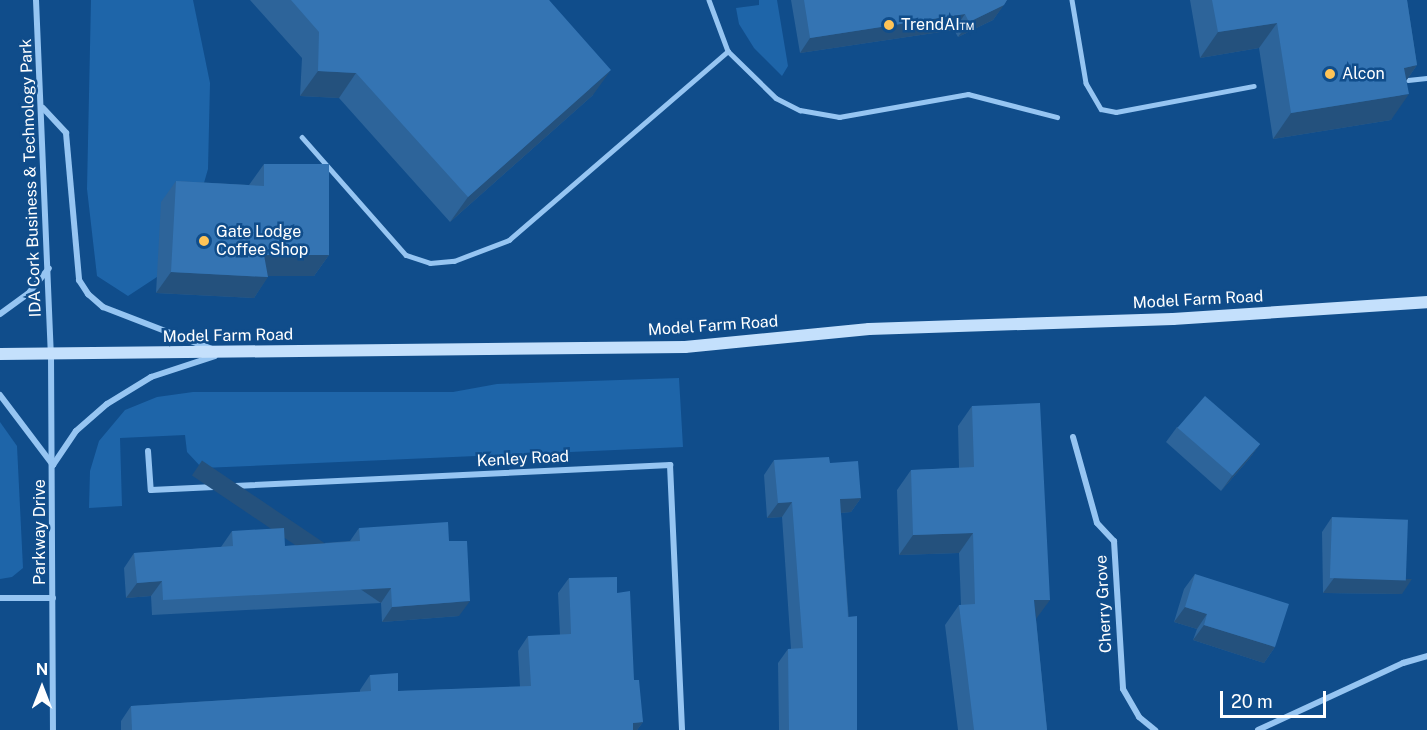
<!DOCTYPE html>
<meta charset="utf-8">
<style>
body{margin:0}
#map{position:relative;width:1427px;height:730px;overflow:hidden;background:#104d8b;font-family:"Public Sans",sans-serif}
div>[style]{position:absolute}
.green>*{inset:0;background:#1e65a9}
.service>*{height:4.5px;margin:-2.25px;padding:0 2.25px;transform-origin:2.25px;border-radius:2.25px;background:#96c5f2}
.minor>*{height:6px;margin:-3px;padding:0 3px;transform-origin:3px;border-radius:3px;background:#96c5f2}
.secondary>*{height:12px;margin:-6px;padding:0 6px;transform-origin:6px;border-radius:6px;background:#c4e0fc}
.wall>*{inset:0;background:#2d649a}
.shaded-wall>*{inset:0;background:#24517d;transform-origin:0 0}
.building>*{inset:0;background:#3474b3;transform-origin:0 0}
.dots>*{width:16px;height:16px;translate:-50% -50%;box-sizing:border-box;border:3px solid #104d8b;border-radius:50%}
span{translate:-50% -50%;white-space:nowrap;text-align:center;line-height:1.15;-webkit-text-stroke:5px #104d8b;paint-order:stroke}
.poi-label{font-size:16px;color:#fff}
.left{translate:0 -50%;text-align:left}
.street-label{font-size:16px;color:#fff}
.north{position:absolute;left:12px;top:658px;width:60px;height:60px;-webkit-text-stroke:4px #104d8b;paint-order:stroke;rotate:0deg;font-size:16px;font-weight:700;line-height:24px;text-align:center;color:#fff}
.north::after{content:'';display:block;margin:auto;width:21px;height:27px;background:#fff;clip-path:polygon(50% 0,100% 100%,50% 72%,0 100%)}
.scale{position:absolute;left:1220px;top:691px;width:106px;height:27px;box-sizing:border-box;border:3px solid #fff;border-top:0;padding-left:8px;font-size:18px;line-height:21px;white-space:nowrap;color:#fff;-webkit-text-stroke:4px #104d8b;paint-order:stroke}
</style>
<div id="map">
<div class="green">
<div style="clip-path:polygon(91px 0,193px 0,210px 83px,208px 169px,193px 221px,192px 254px,128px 296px,97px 276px,87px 189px)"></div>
<div style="clip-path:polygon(759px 0,777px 0,788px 66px,782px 76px,754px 48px,739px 24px,736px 8px,759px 5px)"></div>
<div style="clip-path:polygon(679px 378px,683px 447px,202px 468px,187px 452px,185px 435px,120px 438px,122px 506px,89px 508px,90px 471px,99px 441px,125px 410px,157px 397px,193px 392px,453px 392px,497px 384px)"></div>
<div style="clip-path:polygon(0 422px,17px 446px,23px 568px,12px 577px,0 579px)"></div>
</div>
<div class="service">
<div style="left:709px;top:0;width:54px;rotate:69.6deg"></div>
<div style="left:728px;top:51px;width:67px;rotate:44.4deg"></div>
<div style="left:776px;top:98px;width:27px;rotate:27deg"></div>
<div style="left:800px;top:110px;width:40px;rotate:10deg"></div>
<div style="left:839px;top:117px;width:131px;rotate:-10.1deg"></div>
<div style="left:968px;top:94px;width:92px;rotate:14.5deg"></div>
<div style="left:1072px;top:0;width:84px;rotate:80.4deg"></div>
<div style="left:1086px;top:83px;width:30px;rotate:60deg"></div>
<div style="left:1101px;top:109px;width:15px;rotate:11deg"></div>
<div style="left:1116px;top:112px;width:140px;rotate:-10.7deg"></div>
<div style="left:1408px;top:80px;width:19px;rotate:-6deg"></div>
<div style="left:302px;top:137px;width:157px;rotate:48.6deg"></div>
<div style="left:406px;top:255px;width:25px;rotate:18deg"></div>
<div style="left:430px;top:263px;width:24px;rotate:-5deg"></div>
<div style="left:454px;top:261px;width:59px;rotate:-20.9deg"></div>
<div style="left:509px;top:240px;width:289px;rotate:-40.8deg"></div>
</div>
<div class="minor">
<div style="left:36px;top:0;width:355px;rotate:87.6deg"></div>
<div style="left:51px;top:355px;width:375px;rotate:89.7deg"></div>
<div style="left:43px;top:108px;width:34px;rotate:47deg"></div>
<div style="left:66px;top:133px;width:148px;rotate:84.9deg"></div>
<div style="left:79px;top:280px;width:17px;rotate:57deg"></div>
<div style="left:88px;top:294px;width:20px;rotate:41deg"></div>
<div style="left:103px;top:307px;width:117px;rotate:21.1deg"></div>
<div style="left:0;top:314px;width:34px;rotate:-36deg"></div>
<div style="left:28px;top:294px;width:33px;rotate:-51deg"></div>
<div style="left:0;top:395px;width:88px;rotate:52.9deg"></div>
<div style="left:53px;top:465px;width:41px;rotate:-55.9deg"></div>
<div style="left:76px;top:431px;width:41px;rotate:-41.1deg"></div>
<div style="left:107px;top:404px;width:52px;rotate:-31.5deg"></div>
<div style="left:151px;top:377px;width:67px;rotate:-18.2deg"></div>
<div style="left:1073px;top:437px;width:89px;rotate:74.4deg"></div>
<div style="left:1097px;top:523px;width:25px;rotate:47deg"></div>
<div style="left:1114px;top:541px;width:148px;rotate:86.5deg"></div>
<div style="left:1123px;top:689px;width:32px;rotate:60deg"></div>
<div style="left:1139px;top:717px;width:21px;rotate:39deg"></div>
<div style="left:148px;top:451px;width:39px;rotate:86deg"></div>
<div style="left:151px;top:490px;width:520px;rotate:-2.76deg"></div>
<div style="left:670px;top:465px;width:265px;rotate:87.4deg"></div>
<div style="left:0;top:598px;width:53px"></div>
<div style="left:1258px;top:730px;width:160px;rotate:-24.8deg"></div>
<div style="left:1403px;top:663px;width:25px;rotate:-16deg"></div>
</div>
<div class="secondary">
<div style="left:0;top:354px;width:685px;rotate:-0.59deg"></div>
<div style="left:685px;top:347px;width:185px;rotate:-5.6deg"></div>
<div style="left:869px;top:329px;width:304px;rotate:-1.9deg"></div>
<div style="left:1173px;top:319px;width:255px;rotate:-3.8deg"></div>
</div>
<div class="wall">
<div style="clip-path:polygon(250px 0,549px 0,593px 95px,450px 222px,339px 98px,300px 96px,302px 58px)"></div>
<div style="clip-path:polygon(791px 0,1007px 0,993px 20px,958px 37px,954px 30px,800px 53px)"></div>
<div style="clip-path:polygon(1190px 0,1407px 0,1417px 65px,1406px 81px,1391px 120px,1273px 139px,1259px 48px,1200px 58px)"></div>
<div style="clip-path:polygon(264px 164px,329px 255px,314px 276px,268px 276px,254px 298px,156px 293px,161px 202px,176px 181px,249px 185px)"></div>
<div style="clip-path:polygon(972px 406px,1036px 619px,1046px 720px,1047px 730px,958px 730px,945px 625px,959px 605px,961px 605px,959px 553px,899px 555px,897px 490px,911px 470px,959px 468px,958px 426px)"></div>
<div style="clip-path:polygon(1177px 427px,1260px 444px,1249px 459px,1221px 491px,1166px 442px)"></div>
<div style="clip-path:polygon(774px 460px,830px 463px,861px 498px,851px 512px,841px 513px,857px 730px,779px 730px,778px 663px,788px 649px,791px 649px,782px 517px,767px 518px,764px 475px)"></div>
<div style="clip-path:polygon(1332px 517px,1402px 594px,1323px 593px,1322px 532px)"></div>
<div style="clip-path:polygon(359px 528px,449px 541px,459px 616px,382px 622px,381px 603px,152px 615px,151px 596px,126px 598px,124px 568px,134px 553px,221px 547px,232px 531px,285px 546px,350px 541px)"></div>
<div style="clip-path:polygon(1195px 574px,1275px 647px,1264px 663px,1193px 640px,1197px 629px,1174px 622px,1184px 589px)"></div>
<div style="clip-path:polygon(569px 578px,634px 680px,643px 722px,637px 730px,121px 730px,121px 721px,131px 706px,360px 692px,360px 690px,370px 675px,398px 691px,520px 687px,518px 651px,528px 636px,560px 635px,558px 593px)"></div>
</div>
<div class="shaded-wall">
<div style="clip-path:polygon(1004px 5px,993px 20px,958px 37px,969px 22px)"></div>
<div style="clip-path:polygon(965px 14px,954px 30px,800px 53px,810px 38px)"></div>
<div style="clip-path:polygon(1277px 23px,1259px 48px,1200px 58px,1218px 32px)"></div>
<div style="clip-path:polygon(1417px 65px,1399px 91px,1404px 68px)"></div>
<div style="clip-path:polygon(611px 70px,593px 95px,450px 222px,468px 197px)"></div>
<div style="clip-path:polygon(318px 71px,356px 73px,339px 98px,300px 96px)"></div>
<div style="clip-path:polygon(1409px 94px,1391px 120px,1273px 139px,1291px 113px)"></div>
<div style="clip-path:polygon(264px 255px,329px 255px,314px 276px,249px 276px)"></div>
<div style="clip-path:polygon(171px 272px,268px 277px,254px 298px,156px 293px)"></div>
<div style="clip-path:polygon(1260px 444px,1249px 459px,1221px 491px,1232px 476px)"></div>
<div style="clip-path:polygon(861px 498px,851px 512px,830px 514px,840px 499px)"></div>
<div style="clip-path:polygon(792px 502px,782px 517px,767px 518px,778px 503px)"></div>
<div style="clip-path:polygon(973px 533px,959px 553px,899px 555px,913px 535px)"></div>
<div style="clip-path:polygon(1334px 578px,1412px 579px,1402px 594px,1323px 593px)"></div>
<div style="clip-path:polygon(162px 581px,151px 596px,126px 598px,137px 583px)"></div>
<div style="left:391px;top:588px;width:18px;height:228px;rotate:124deg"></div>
<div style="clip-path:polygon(1034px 600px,1050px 600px,1036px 619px)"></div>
<div style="clip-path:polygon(470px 601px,459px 616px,382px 622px,392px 607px)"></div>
<div style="clip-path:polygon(1185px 607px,1207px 614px,1197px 629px,1174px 622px)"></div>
<div style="clip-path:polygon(1204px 625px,1275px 647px,1264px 663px,1193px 640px)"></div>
<div style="clip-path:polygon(643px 722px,637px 730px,628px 730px,633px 723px)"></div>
</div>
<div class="building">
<div style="clip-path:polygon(291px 0,549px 0,611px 70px,468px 197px,356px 73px,318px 71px,319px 32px)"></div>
<div style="clip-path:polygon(804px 0,1007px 0,1004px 5px,969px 22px,965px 14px,810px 38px)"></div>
<div style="clip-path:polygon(1212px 0,1407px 0,1417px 65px,1404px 68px,1409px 94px,1291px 113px,1277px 23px,1218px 32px)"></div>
<div style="clip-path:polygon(264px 164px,329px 164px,329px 255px,264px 255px,268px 277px,171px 272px,176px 181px,264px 186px)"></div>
<div style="left:1205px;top:396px;width:73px;height:42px;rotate:41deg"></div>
<div style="clip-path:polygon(1040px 403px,1050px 600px,1034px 600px,1047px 730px,974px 730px,959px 605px,975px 604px,973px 533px,913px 535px,911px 470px,974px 467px,972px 406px)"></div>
<div style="clip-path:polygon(829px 457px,830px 463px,858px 461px,861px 498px,840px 499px,848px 617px,857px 616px,857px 730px,789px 730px,788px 649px,803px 648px,792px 502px,778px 503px,774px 460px)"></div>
<div style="left:1332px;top:517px;width:76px;height:61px;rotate:2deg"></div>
<div style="clip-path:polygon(448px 522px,449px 541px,467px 541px,470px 601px,392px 607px,391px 588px,163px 600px,162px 581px,137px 583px,134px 553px,233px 546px,232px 531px,284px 528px,285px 546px,360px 541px,359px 528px)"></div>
<div style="clip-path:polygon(1195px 574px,1289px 604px,1275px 647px,1204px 625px,1207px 614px,1185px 607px)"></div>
<div style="clip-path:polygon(617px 577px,617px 593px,630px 591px,634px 680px,639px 680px,643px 722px,633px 723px,633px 730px,132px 730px,131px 706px,371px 691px,370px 675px,398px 673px,398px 691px,531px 686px,528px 636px,571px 634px,569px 578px)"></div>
</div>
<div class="dots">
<div style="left:889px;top:25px;background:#ffc457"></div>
<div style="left:1330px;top:74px;background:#ffc457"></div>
<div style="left:204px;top:241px;background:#ffc457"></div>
</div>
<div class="poi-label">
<span class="left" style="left:901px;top:25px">TrendAI™</span>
<span class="left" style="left:1342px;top:74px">Alcon</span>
<span class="left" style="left:216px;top:241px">Gate Lodge<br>Coffee Shop</span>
</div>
<div class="street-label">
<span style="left:31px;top:178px;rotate:-92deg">IDA Cork Business &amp; Technology Park</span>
<span style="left:1198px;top:300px;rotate:-3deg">Model Farm Road</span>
<span style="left:713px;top:326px;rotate:-4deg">Model Farm Road</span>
<span style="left:228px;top:336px;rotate:-1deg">Model Farm Road</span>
<span style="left:523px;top:459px;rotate:-3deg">Kenley Road</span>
<span style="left:40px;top:532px;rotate:-90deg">Parkway Drive</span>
<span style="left:1104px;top:604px;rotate:-93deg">Cherry Grove</span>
</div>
<div class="north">N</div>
<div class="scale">20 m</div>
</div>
